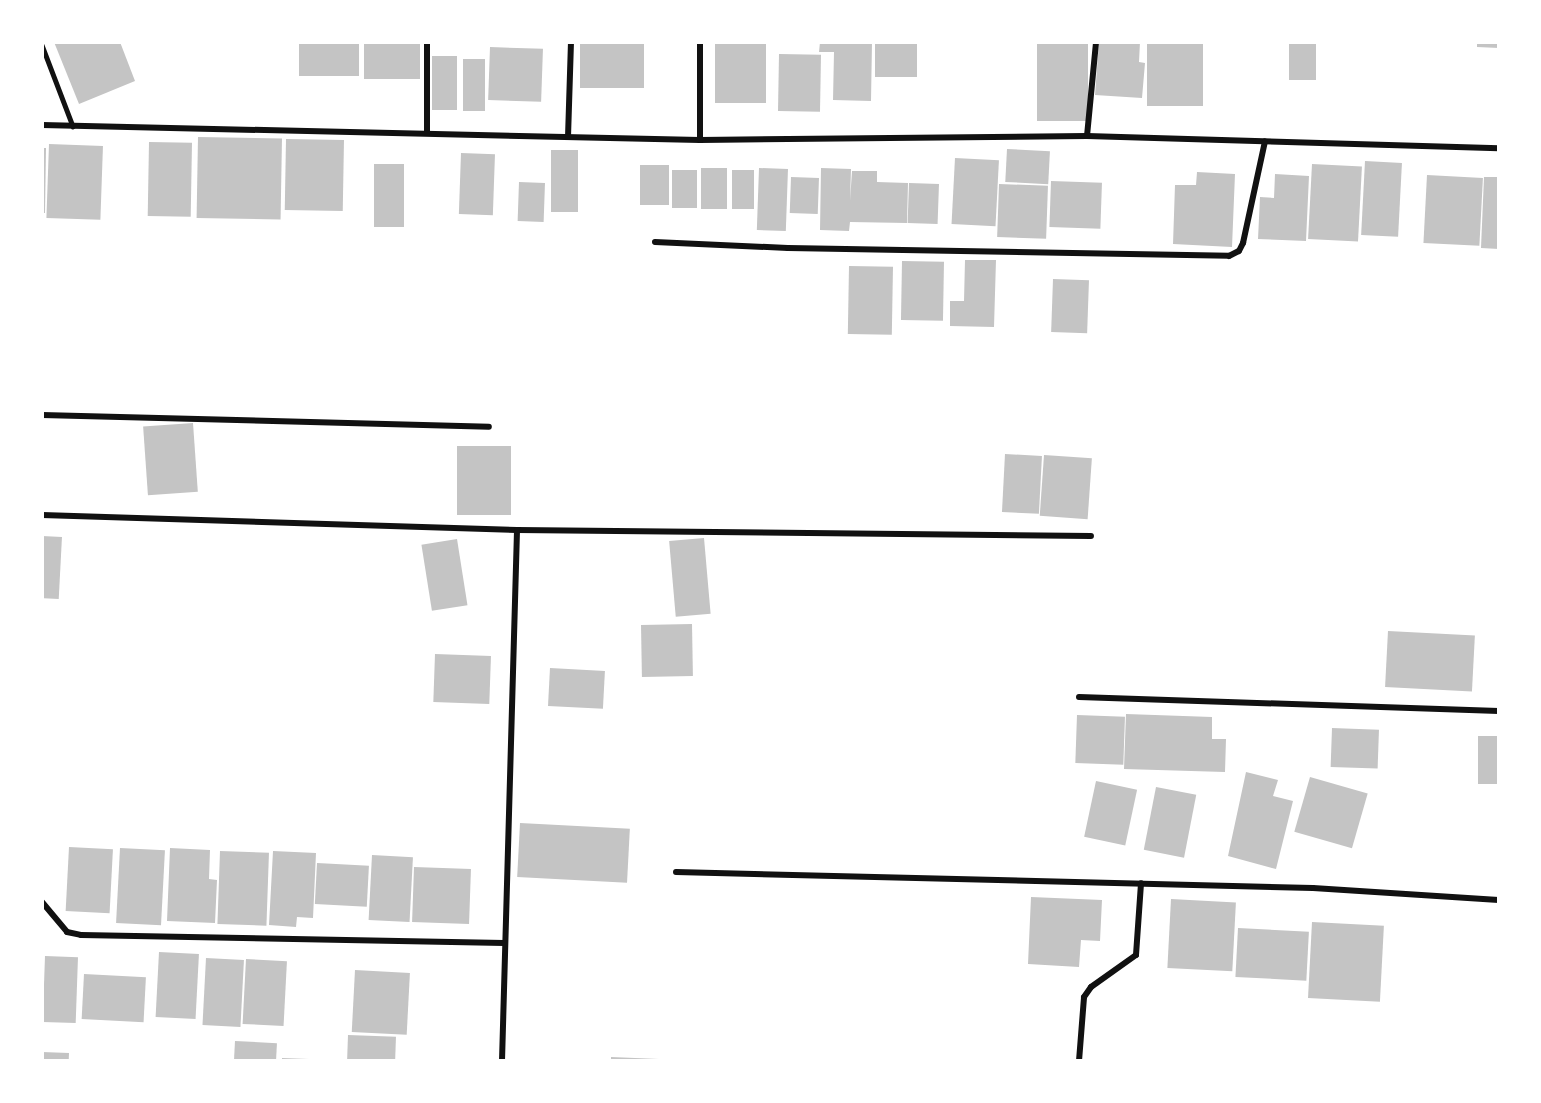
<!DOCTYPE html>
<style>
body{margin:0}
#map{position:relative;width:1541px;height:1103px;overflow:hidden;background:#fff;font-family:Roboto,sans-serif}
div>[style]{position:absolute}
.building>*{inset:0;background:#c4c4c4;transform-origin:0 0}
.service>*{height:4.5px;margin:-2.25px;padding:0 2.25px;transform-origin:2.25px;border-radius:2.25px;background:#111}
.minor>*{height:6px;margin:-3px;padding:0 3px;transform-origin:3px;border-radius:3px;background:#111}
span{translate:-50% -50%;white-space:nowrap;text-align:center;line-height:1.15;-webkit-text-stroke:6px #fff;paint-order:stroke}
.frame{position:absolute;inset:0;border:44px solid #fff;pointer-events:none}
</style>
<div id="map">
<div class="building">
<div style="clip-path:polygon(54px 42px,120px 42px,135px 81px,79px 104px)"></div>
<div style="left:299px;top:42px;width:60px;height:34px"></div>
<div style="left:364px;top:42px;width:56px;height:37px"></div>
<div style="left:580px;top:42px;width:64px;height:46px"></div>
<div style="left:715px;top:42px;width:51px;height:61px"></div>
<div style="clip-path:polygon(820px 42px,872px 42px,871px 101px,833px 100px,834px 52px,819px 52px)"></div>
<div style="left:875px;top:42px;width:42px;height:35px"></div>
<div style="left:1037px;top:42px;width:51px;height:79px"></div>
<div style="clip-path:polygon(1099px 42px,1140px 42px,1139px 62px,1145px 63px,1142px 98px,1095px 95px)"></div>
<div style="left:1147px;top:42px;width:56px;height:64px"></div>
<div style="left:1289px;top:42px;width:27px;height:38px"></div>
<div style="clip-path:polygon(1477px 42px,1499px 42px,1499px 48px,1477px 47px)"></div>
<div style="left:490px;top:47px;width:53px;height:53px;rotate:2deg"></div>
<div style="left:779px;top:54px;width:42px;height:57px;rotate:1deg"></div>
<div style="left:432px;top:56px;width:25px;height:54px"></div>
<div style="left:463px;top:59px;width:22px;height:52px"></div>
<div style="left:198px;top:137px;width:84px;height:81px;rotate:1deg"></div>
<div style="left:286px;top:139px;width:58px;height:71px;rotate:1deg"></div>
<div style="left:149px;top:142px;width:43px;height:74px;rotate:1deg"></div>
<div style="left:49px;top:144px;width:54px;height:74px;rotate:2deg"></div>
<div style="clip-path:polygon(42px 148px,46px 148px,45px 213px,42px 213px)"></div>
<div style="left:1007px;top:149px;width:43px;height:33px;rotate:3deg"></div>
<div style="left:551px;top:150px;width:27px;height:62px"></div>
<div style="left:461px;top:153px;width:34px;height:61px;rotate:2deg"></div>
<div style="left:955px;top:158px;width:44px;height:66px;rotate:3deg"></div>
<div style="left:1365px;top:161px;width:37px;height:74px;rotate:3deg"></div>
<div style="left:374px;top:164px;width:30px;height:63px"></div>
<div style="left:1312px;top:164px;width:50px;height:75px;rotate:3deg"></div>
<div style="left:640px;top:165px;width:29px;height:40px"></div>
<div style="left:701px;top:168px;width:26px;height:41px"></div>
<div style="left:759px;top:168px;width:29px;height:62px;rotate:2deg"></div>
<div style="clip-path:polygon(821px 168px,851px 169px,850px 201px,852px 171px,877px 171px,877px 182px,908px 183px,907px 223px,850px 222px,849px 231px,820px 230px)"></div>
<div style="left:672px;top:170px;width:25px;height:38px"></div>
<div style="left:732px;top:170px;width:22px;height:39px"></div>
<div style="clip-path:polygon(1197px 172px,1235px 174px,1232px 247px,1173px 244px,1175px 185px,1196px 185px)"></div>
<div style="clip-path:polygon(1275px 174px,1309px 176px,1306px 241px,1258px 239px,1260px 197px,1274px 198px)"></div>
<div style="left:1427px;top:175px;width:56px;height:68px;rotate:3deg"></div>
<div style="left:791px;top:177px;width:28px;height:36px;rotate:2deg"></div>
<div style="clip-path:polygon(1484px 177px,1499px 177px,1499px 249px,1481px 248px)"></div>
<div style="left:1051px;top:181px;width:51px;height:46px;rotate:2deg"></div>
<div style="left:519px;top:182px;width:26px;height:39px;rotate:2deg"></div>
<div style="left:909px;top:183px;width:30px;height:40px;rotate:2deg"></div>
<div style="left:999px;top:184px;width:49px;height:53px;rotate:2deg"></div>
<div style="clip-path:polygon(965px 260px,996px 260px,994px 327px,950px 326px,950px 301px,964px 301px)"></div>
<div style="left:902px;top:261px;width:42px;height:59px;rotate:1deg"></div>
<div style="left:849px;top:266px;width:44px;height:68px;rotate:1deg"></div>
<div style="left:1053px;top:279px;width:36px;height:53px;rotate:2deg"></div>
<div style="left:193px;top:423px;width:69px;height:50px;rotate:86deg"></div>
<div style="left:457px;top:446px;width:54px;height:69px"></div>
<div style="left:1005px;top:454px;width:37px;height:58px;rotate:3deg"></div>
<div style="left:1044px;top:455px;width:48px;height:61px;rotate:4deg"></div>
<div style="left:42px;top:536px;width:20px;height:62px;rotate:3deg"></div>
<div style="left:704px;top:538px;width:76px;height:35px;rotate:85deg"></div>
<div style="left:457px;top:539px;width:67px;height:36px;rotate:81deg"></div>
<div style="left:692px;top:624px;width:52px;height:51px;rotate:89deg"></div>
<div style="left:1388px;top:631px;width:87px;height:56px;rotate:3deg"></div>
<div style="left:435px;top:654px;width:56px;height:48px;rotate:2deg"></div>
<div style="left:550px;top:668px;width:55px;height:38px;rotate:3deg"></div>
<div style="clip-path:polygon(1126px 714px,1212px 717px,1212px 739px,1226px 739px,1225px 772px,1124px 769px)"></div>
<div style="left:1077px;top:715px;width:48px;height:48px;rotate:2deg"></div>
<div style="left:1332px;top:728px;width:47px;height:39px;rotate:2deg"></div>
<div style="left:1478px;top:736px;width:21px;height:48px"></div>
<div style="clip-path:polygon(1246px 772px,1278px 780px,1273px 796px,1293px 801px,1276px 869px,1228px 856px)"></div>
<div style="left:1310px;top:777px;width:60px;height:57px;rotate:16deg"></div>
<div style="left:1096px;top:781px;width:42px;height:57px;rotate:12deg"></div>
<div style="left:1156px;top:787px;width:41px;height:64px;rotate:11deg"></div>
<div style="left:520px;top:823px;width:110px;height:54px;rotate:3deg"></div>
<div style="left:69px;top:847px;width:44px;height:64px;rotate:3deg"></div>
<div style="left:120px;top:848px;width:45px;height:75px;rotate:3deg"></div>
<div style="clip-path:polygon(170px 848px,210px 850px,209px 879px,217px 880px,215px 923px,167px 921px)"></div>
<div style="left:220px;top:851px;width:49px;height:73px;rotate:2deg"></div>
<div style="clip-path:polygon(273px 851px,316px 853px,313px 918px,297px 917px,296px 927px,269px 925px)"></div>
<div style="left:372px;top:855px;width:41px;height:65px;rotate:3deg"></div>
<div style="left:317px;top:863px;width:52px;height:41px;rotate:3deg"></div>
<div style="left:414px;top:867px;width:57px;height:55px;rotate:2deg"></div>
<div style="clip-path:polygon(1031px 897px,1102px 900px,1100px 941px,1081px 940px,1079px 967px,1028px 964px)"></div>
<div style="left:1171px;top:899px;width:65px;height:69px;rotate:3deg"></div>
<div style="left:1312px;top:922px;width:72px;height:76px;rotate:3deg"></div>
<div style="left:1238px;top:928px;width:71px;height:49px;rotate:3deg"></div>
<div style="left:159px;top:952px;width:40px;height:65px;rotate:3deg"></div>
<div style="left:45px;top:956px;width:33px;height:66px;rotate:2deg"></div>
<div style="left:206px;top:958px;width:38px;height:67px;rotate:3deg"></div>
<div style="left:246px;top:959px;width:41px;height:65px;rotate:3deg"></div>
<div style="left:355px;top:970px;width:55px;height:62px;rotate:3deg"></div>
<div style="left:84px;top:974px;width:62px;height:45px;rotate:3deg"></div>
<div style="left:348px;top:1035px;width:48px;height:26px;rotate:2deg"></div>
<div style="left:235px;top:1041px;width:42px;height:20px;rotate:3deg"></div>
<div style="left:42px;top:1052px;width:27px;height:9px;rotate:2deg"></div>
<div style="clip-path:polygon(611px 1057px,659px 1059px,659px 1061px,611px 1061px)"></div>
<div style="clip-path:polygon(282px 1058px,309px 1059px,309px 1061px,282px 1061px)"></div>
</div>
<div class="service">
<div style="left:42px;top:45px;width:87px;rotate:69.1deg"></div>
</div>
<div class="minor">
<div style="left:42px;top:125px;width:658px;rotate:1.31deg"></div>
<div style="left:700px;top:140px;width:387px;rotate:-0.6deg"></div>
<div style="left:1087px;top:136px;width:412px;rotate:1.7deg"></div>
<div style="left:427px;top:133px;width:91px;rotate:-90deg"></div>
<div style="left:1087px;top:136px;width:94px;rotate:-84.5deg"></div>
<div style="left:568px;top:137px;width:95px;rotate:-88.2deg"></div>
<div style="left:700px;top:140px;width:98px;rotate:-90deg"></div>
<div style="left:655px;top:242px;width:133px;rotate:2.6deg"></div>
<div style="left:788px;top:248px;width:441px;rotate:1deg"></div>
<div style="left:1229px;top:256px;width:11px;rotate:-27deg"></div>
<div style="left:1239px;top:251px;width:9px;rotate:-63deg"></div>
<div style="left:1243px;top:243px;width:104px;rotate:-77.8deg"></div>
<div style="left:42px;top:415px;width:447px;rotate:1.5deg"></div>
<div style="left:42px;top:515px;width:475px;rotate:1.8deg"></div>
<div style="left:517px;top:530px;width:574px;rotate:0.6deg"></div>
<div style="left:1079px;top:697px;width:420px;rotate:1.9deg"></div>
<div style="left:676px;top:872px;width:637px;rotate:1.44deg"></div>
<div style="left:1313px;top:888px;width:186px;rotate:3.7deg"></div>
<div style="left:42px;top:902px;width:39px;rotate:50deg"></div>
<div style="left:67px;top:932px;width:14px;rotate:12deg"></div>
<div style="left:81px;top:935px;width:423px;rotate:1.1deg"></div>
<div style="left:502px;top:1061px;width:531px;rotate:-88.38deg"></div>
<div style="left:1079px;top:1061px;width:64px;rotate:-85.5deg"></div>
<div style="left:1084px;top:997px;width:12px;rotate:-55deg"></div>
<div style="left:1091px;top:987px;width:55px;rotate:-35.4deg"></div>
<div style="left:1136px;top:955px;width:72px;rotate:-86deg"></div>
</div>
<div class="frame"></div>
</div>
